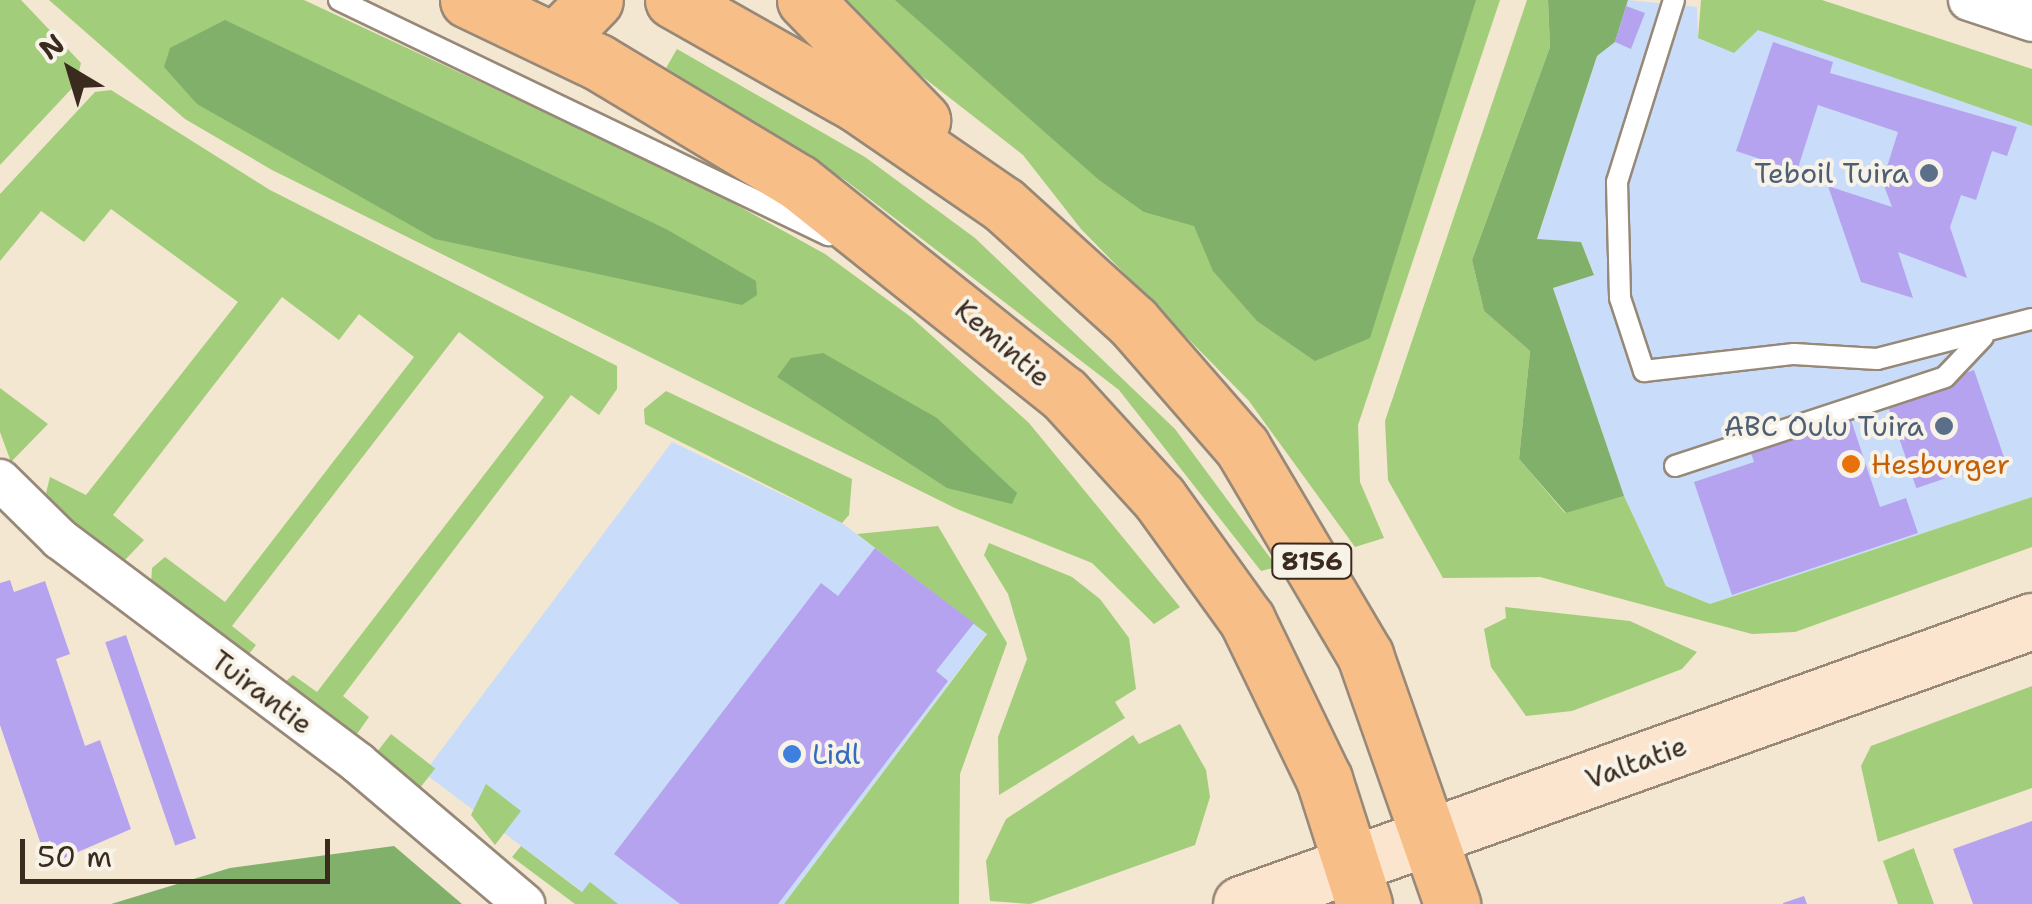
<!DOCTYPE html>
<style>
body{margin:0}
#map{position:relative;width:2032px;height:904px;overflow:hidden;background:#f3e7d1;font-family:"Shantell Sans",sans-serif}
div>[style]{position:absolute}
.built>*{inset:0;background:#c9dcf9}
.green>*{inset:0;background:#a2cd7a;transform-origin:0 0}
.forest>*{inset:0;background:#81b06a}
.building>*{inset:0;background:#b6a3ef;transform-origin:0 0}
.roads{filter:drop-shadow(2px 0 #978878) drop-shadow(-2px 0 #978878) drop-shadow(0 2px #978878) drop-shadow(0 -2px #978878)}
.lane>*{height:20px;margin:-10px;padding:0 10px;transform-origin:10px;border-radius:10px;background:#fff}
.street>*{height:40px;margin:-20px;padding:0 20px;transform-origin:20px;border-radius:20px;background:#fff}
.secondary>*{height:55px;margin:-27.5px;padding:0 27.5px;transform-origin:27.5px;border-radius:27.5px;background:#fce5cf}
.primary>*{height:55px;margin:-27.5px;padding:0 27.5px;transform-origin:27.5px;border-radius:27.5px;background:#f7be88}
.dots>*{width:28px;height:28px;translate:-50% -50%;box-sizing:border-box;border:5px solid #f7f3e8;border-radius:50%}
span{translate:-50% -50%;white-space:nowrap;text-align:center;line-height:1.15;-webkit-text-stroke:8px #f7f3e8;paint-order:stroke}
.shield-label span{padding:2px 8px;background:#f7f3e8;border:2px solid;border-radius:8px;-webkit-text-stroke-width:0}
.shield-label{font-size:25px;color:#3b2a1e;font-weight:700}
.service-label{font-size:28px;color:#4e5e75}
.right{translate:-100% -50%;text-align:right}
.street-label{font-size:28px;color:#3b2a1e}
.food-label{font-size:28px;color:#c56008}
.left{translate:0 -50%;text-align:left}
.shop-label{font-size:28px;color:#366cbe}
.north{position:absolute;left:20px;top:20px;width:100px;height:100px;-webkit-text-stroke:8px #f7f3e8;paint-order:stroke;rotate:322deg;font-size:28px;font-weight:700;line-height:40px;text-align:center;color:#3b2a1e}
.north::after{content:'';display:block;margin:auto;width:35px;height:45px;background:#3b2a1e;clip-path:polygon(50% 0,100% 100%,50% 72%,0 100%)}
.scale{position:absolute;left:20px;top:839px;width:310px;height:45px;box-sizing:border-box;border:5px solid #3b2a1e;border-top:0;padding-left:12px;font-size:30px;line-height:35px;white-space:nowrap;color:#3b2a1e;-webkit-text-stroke:8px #f7f3e8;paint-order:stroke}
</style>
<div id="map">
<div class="built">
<div style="clip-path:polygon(1628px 0,1697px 7px,1698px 38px,1758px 29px,2032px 126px,2032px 497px,1710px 604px,1666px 586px,1624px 496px,1553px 288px,1594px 274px,1581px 242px,1537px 240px,1597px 56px,1615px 42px)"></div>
<div style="clip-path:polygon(672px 442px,842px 523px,987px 633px,784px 904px,599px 904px,424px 773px)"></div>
</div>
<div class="green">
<div style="clip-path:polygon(0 0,21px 0,81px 63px,76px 84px,0 165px)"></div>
<div style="clip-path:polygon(49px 0,304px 0,695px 182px,825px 254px,911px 317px,1029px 423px,1180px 607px,1154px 624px,1092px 563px,957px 509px,272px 170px,185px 119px)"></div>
<div style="clip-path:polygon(824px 0,1500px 0,1358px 425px,1360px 482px,1384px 538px,1355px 547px,1249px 401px,1081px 229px,1023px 155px)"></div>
<div style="clip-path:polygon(1527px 0,1548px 0,1550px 47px,1472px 260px,1484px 311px,1530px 351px,1519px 459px,1565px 513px,1624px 496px,1666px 586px,1710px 604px,2032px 497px,2032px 547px,1795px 632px,1752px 634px,1540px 577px,1443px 578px,1388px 480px,1385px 421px)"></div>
<div style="clip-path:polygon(1701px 0,1822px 0,2032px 69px,2032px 126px,1758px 30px,1734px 53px,1698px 38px)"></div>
<div style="clip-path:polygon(677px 49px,865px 157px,975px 238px,1175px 429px,1277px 567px,1261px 571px,1119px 390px,845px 180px,666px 68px)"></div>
<div style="clip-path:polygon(111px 90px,270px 190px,617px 366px,617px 389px,599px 415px,571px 395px,343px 696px,369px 717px,354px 738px,284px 683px,293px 675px,317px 692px,544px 397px,459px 332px,232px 626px,256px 645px,246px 658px,151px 585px,152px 568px,165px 557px,225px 602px,414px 357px,359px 314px,339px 340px,282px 297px,113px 515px,144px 540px,124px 561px,60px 513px,46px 493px,50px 477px,86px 495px,238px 302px,111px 209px,84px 242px,41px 211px,0 261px,0 194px,95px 92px)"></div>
<div style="clip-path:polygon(0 388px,48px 424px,11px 462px,0 432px)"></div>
<div style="clip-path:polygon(666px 391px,852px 479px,849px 515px,842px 523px,645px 424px,644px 409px)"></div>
<div style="clip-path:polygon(938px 526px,1007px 643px,960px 774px,959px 904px,784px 904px,987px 634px,857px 534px)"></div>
<div style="clip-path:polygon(989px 543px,1072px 577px,1100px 599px,1129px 638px,1136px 689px,1115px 702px,1125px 718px,999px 795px,998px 737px,1027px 659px,1008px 594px,984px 555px)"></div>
<div style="clip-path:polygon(1505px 607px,1630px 621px,1697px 652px,1682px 669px,1572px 711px,1526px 716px,1491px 667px,1484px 629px,1506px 618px)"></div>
<div style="clip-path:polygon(2032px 686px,2032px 788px,1878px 842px,1861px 766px,1871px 746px)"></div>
<div style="clip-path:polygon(1180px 724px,1206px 770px,1210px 797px,1195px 845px,1030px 904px,990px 901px,986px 861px,1006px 819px,1133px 735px,1139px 744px)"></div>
<div style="left:391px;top:734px;width:56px;height:25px;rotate:38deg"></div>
<div style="clip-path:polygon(486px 784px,521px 811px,495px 845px,471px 815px)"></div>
<div style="clip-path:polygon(521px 846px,582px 892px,590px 882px,618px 904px,575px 904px,512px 857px)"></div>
<div style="clip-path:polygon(1914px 848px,1914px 849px,1934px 904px,1898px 904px,1883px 861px)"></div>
</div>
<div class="forest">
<div style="clip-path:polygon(895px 0,1476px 0,1370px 338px,1315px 361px,1257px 321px,1213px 271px,1194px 226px,1144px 212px,1099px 180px)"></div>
<div style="clip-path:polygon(1548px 0,1628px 0,1615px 42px,1597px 56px,1537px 239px,1581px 242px,1594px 275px,1553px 288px,1624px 496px,1566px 513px,1519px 459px,1530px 351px,1484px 311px,1472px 260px,1550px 47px)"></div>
<div style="clip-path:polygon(225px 20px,666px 229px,756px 281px,757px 295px,742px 305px,435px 239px,197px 104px,164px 67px,170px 48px)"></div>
<div style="clip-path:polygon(823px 353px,937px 418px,1017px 493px,1012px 504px,947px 488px,777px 377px,791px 358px)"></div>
<div style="clip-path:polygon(394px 846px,462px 904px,111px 904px,230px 868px)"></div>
</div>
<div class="building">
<div style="clip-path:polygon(1626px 6px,1645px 13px,1631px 49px,1615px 42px)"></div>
<div style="clip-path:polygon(1773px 42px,1833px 62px,1830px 73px,2017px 127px,2007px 156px,1992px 151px,1976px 200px,1961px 195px,1950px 227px,1967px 278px,1898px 252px,1913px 298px,1861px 282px,1828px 186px,1892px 207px,1877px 167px,1886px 170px,1898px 132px,1818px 105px,1797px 171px,1736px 151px)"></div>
<div style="left:1974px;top:370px;width:93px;height:93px;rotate:71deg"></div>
<div style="clip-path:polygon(1850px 417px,1880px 507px,1906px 498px,1918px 533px,1732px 595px,1694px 482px,1754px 462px,1750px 450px)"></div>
<div style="clip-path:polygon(875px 548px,974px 623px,936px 671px,948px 681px,778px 904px,680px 904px,614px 854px,821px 583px,838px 596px)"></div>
<div style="clip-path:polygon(10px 580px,14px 592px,45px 581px,70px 654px,56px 659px,85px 746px,100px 740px,131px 829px,48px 865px,0 725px,0 583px)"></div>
<div style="left:126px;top:635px;width:215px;height:22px;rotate:71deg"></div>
<div style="clip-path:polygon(2032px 821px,2032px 904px,1973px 904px,1953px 849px)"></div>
<div style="clip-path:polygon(1804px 896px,1807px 904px,1783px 904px,1783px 903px)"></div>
</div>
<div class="roads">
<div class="lane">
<div style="left:339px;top:0;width:543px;rotate:25.67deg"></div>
<div style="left:1674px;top:0;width:191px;rotate:107.4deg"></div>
<div style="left:1617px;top:182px;width:116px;rotate:88.5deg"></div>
<div style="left:1620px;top:298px;width:77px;rotate:71.8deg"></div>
<div style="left:1644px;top:371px;width:151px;rotate:-6.5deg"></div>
<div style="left:1794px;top:354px;width:83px;rotate:3.4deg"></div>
<div style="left:1877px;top:359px;width:160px;rotate:-14.5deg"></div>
<div style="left:1675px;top:466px;width:284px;rotate:-18.2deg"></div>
<div style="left:1945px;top:377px;width:55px;rotate:-46.5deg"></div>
</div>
<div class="street">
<div style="left:1969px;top:0;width:66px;rotate:18.4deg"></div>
<div style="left:0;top:480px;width:84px;rotate:44.5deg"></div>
<div style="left:60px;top:539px;width:373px;rotate:36.9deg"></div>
<div style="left:358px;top:763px;width:218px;rotate:40.3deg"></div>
</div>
<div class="secondary">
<div style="left:1241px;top:904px;width:840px;rotate:-19.69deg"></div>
</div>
<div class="primary">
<div style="left:468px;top:0;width:144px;rotate:25.5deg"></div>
<div style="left:598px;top:62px;width:233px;rotate:31deg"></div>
<div style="left:798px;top:182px;width:340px;rotate:38.6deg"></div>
<div style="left:1064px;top:394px;width:141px;rotate:47.6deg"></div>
<div style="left:1159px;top:498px;width:150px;rotate:54.2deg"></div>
<div style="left:1247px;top:620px;width:177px;rotate:64.2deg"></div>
<div style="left:1324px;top:779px;width:131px;rotate:72.3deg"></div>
<div style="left:673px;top:0;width:211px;rotate:29.5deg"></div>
<div style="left:857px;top:104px;width:178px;rotate:34.5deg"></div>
<div style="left:1004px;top:205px;width:174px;rotate:42.2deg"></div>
<div style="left:1133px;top:322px;width:166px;rotate:48.9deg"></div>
<div style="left:1242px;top:447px;width:242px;rotate:59.4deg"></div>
<div style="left:1365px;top:655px;width:264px;rotate:70.7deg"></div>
<div style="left:805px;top:0;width:168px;rotate:45.7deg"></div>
<div style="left:555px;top:41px;width:57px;rotate:-45.7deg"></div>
</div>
</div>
<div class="dots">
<div style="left:1929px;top:173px;background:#5c6f8a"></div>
<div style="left:1944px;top:426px;background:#5c6f8a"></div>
<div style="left:1851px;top:464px;background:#e8710a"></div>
<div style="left:792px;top:754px;background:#3f7fe0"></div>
</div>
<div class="shield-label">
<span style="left:1312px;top:561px">8156</span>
</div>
<div class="service-label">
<span class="right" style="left:1909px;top:173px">Teboil Tuira</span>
<span class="right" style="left:1924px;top:426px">ABC Oulu Tuira</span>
</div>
<div class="street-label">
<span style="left:1003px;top:343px;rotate:41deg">Kemintie</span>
<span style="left:262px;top:692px;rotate:37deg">Tuirantie</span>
<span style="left:1636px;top:762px;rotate:-20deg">Valtatie</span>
</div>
<div class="food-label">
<span class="left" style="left:1871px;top:464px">Hesburger</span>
</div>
<div class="shop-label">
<span class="left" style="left:812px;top:754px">Lidl</span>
</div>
<div class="north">N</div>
<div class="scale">50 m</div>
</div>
